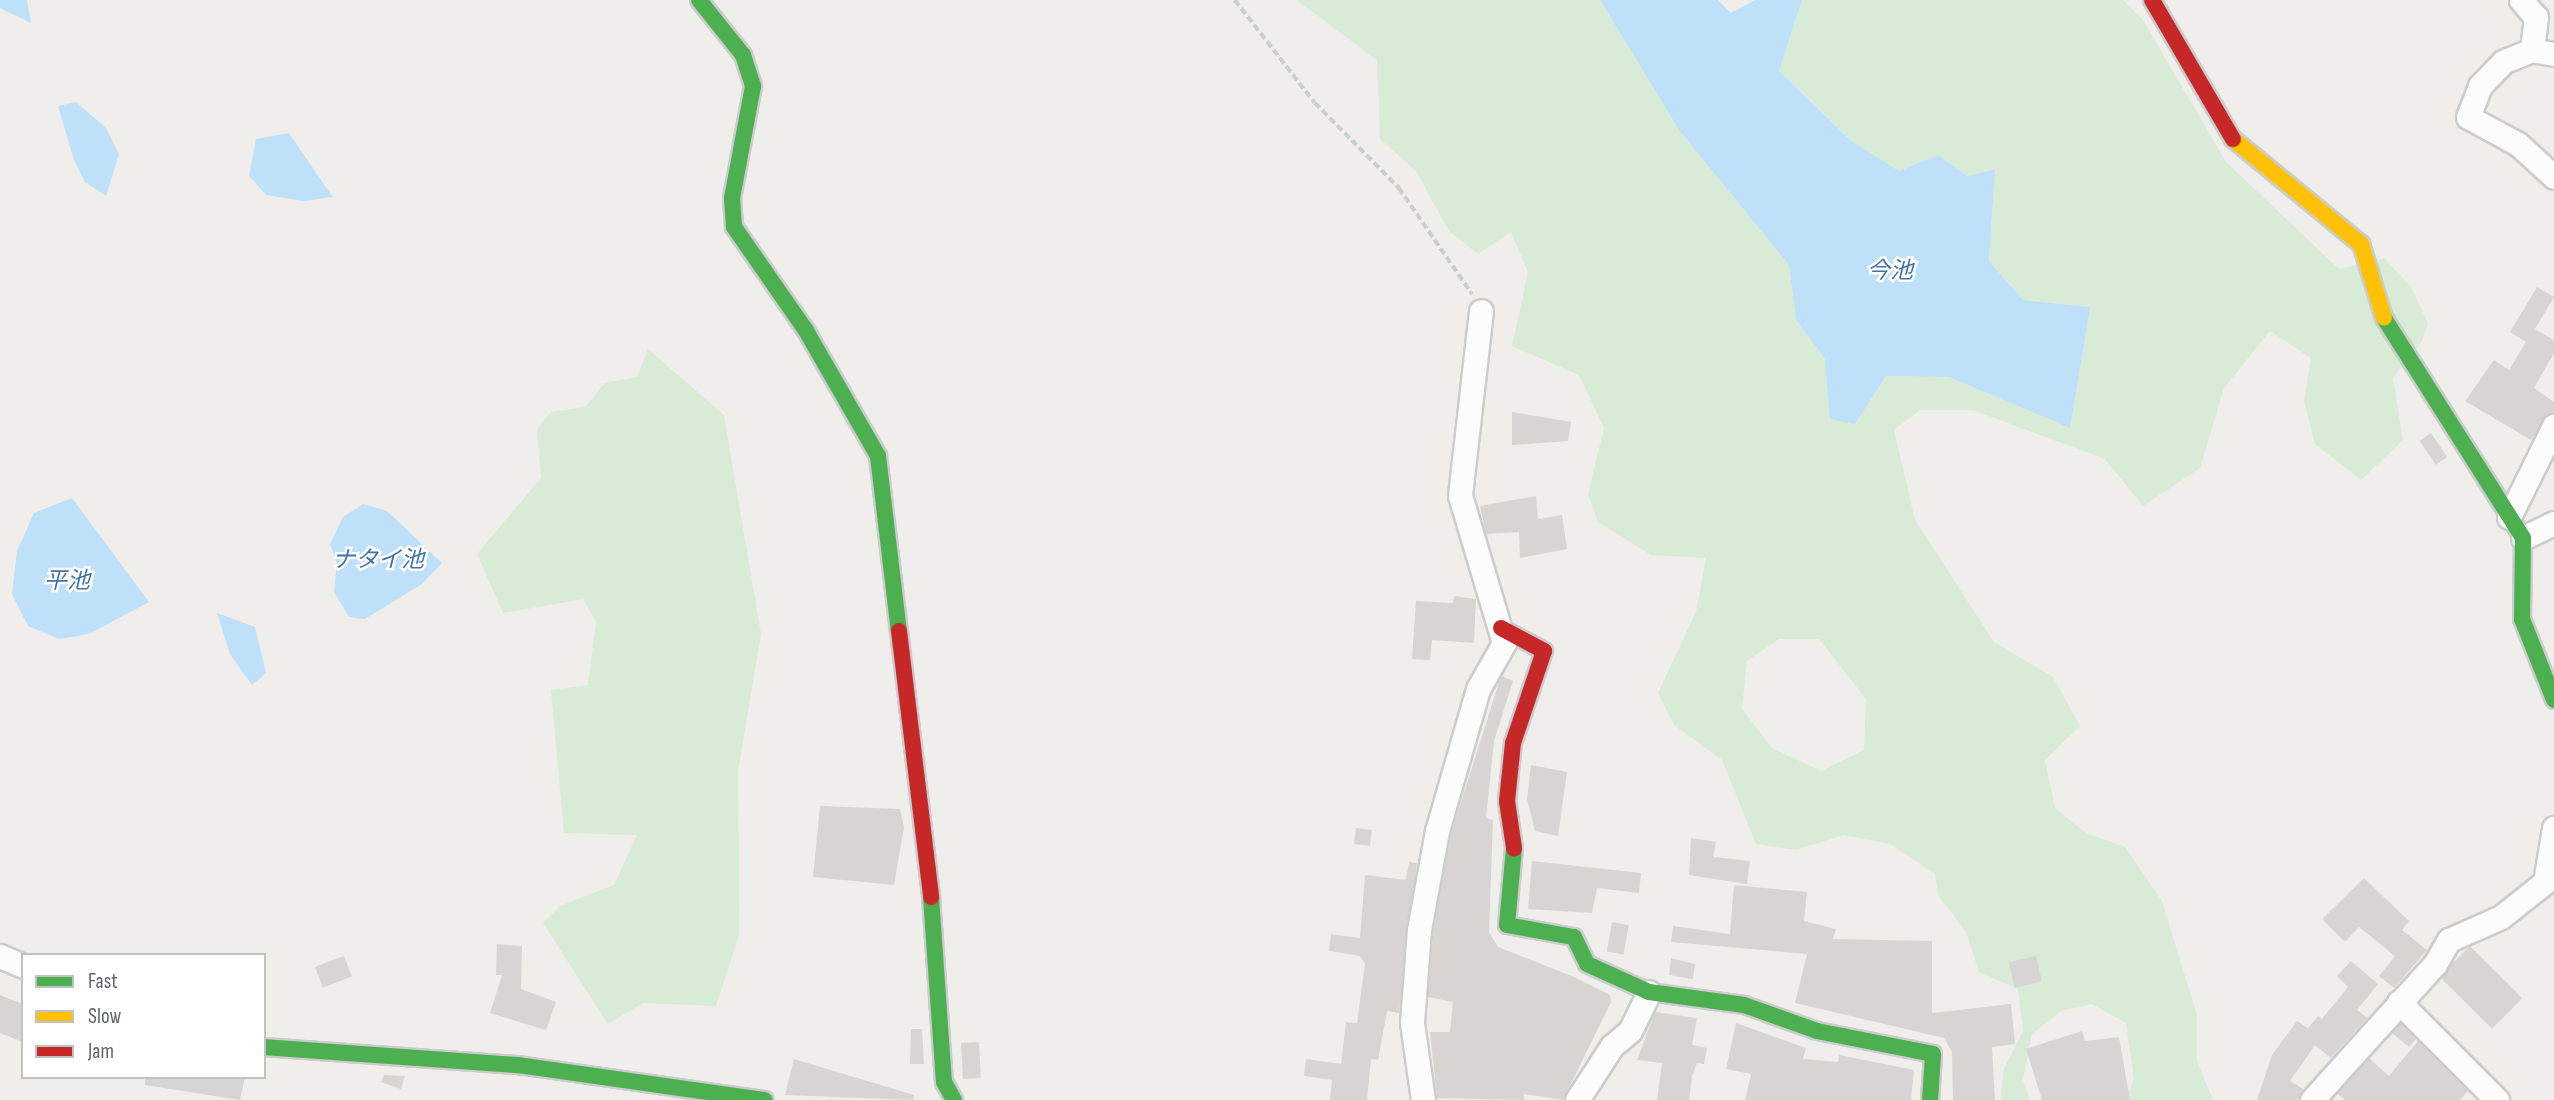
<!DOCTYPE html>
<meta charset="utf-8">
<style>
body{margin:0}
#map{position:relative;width:2554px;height:1100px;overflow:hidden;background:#efeeea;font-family:"Sofia Sans Condensed","Noto Sans JP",sans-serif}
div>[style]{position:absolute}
.green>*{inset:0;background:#d8ebd6}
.water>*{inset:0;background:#bfe0f9}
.building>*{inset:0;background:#d6d5d3;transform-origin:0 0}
.path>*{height:3.5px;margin-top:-1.75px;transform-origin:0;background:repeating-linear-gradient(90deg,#cacfcc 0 7px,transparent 0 10.5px)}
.roads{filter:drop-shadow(2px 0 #cbcccc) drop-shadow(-2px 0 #cbcccc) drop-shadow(0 2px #cbcccc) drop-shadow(0 -2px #cbcccc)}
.street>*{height:23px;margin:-11.5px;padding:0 11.5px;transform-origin:11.5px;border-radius:11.5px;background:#fdfcfc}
.fast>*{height:16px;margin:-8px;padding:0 8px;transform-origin:8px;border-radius:8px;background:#4caf50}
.slow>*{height:16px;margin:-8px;padding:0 8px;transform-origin:8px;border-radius:8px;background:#ffc107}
.jam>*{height:16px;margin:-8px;padding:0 8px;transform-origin:8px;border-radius:8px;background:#c62828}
span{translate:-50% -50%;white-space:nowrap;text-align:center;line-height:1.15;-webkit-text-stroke:5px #fff;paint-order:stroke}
.water-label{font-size:23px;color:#4174aa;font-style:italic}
.legend{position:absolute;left:21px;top:953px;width:245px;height:126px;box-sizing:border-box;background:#fff;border:2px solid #bfc1c3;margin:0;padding:9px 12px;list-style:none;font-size:21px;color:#5f6368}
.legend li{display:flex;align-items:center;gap:14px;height:35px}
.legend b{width:35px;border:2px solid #bfc1c3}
</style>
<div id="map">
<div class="green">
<div style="clip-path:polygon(evenodd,1297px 0,1600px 0,1679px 130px,1789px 265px,1796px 320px,1825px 359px,1855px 424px,1886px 376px,1949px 377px,2070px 428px,2089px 307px,2023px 300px,1989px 261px,1995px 169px,1967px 176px,1938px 155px,1899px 171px,1850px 140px,1779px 71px,1802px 0,2123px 0,2143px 20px,2226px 162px,2339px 269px,2384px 258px,2411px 287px,2428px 323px,2422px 341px,2393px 378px,2403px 440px,2361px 480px,2315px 444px,2304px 401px,2311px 358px,2270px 331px,2224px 388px,2200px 468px,2143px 506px,2105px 459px,1973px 410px,1920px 410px,1894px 430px,1915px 520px,1994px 642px,2053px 677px,2080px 726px,2045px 760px,2055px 808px,2086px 833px,2125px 847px,2162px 901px,2197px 1015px,2197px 1061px,2213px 1100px,2126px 1100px,2134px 1079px,2126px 1023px,2092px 1004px,2061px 1011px,2032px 1034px,2023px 1080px,2030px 1100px,2001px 1100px,2003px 1071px,2023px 1031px,2018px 989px,1979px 972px,1966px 932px,1938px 895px,1935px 874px,1890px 844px,1844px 835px,1796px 850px,1756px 844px,1722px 760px,1674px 725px,1658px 693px,1696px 612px,1706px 558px,1651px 555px,1598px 522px,1588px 494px,1604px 428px,1579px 375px,1512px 346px,1528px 272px,1511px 232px,1478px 254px,1449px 231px,1416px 171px,1380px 139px,1377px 60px,1297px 0,1779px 639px,1819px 639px,1866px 699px,1864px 750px,1821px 771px,1772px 748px,1742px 709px,1747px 661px,1779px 639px)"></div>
<div style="clip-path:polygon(648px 349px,724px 415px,761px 634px,738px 771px,739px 935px,716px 1006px,643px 1003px,608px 1024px,543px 923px,560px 906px,614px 885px,637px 835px,564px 833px,551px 690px,588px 685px,596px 622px,583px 599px,503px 613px,477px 554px,541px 478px,537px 429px,551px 412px,585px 407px,605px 383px,637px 377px)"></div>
</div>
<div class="water">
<div style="clip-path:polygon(0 0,27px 0,31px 23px,0 8px)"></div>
<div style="clip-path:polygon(1600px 0,1718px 0,1731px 13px,1755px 0,1802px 0,1779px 71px,1850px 140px,1899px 171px,1938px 155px,1967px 176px,1995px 169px,1989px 261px,2023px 300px,2090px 307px,2070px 428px,1949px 377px,1886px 376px,1855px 424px,1830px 419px,1825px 359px,1796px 320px,1789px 265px,1679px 130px)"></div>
<div style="clip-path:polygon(76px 102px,106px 128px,119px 154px,106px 196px,85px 182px,74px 160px,58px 106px)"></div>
<div style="clip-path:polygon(289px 133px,332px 196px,332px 197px,304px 201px,266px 195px,249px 176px,256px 139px)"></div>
<div style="clip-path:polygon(72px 498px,149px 602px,89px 634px,59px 639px,28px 626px,12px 594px,17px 551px,34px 513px)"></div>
<div style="clip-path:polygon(363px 504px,387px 511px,442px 563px,422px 584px,365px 619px,349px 617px,334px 592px,337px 563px,330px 544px,343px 517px)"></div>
<div style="clip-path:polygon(217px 613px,255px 627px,266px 673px,252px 685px,230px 654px)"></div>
</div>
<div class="building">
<div style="clip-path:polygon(2537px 287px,2554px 297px,2535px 329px,2554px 340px,2554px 353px,2534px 388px,2554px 402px,2554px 410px,2531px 440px,2465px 401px,2494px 360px,2509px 370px,2526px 342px,2510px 332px)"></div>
<div style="clip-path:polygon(1512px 412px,1571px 422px,1568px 441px,1512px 445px)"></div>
<div style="left:2431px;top:433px;width:29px;height:14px;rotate:56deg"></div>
<div style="clip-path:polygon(1536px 496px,1538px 519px,1562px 515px,1567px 549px,1520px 558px,1519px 532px,1486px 534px,1480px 506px)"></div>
<div style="clip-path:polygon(1454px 596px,1476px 599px,1474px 643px,1432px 640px,1430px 660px,1412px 659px,1416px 601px,1453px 603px)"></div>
<div style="clip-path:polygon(1501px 676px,1513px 681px,1494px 741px,1486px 818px,1493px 820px,1489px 932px,1498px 947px,1574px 977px,1610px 995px,1611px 1002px,1563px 1100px,1524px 1094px,1524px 1100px,1437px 1098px,1430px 1032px,1450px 1032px,1453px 1002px,1428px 997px,1433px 932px,1451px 834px)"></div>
<div style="clip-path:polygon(1531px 765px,1567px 772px,1558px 836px,1535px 831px,1527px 799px)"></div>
<div style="clip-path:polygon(820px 806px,900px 809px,904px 828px,894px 885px,813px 877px)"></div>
<div style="left:1356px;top:828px;width:16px;height:16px;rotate:7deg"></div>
<div style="clip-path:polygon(1691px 838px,1716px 842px,1713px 857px,1750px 861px,1747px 884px,1689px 875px)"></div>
<div style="clip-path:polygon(1532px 861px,1641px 873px,1639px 893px,1597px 888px,1592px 913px,1528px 909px)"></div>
<div style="clip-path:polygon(1409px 862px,1417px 863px,1399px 1013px,1387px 1011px,1378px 1060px,1371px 1059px,1367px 1100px,1330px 1100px,1332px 1080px,1304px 1076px,1306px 1059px,1341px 1064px,1346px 1022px,1357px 1023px,1365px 964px,1360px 956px,1329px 951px,1331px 934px,1360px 938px,1365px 875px,1406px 880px)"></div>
<div style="clip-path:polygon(2364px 878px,2409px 921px,2402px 930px,2427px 950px,2394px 988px,2379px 976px,2395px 956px,2359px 927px,2345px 942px,2322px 919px)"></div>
<div style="clip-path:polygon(1734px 885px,1807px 892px,1804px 921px,1836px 929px,1833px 939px,1932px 941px,1932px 1013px,2011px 1004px,2015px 1044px,1992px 1047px,1995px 1100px,1953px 1100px,1952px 1052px,1944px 1038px,1795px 1003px,1807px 954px,1671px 942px,1673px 926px,1730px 934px)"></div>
<div style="left:1612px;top:922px;width:17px;height:30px;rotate:10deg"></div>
<div style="clip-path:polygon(497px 944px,522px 946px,521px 989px,556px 1002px,546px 1030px,490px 1013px,502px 975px,496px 975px)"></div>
<div style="left:2470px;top:946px;width:74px;height:43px;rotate:45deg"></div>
<div style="left:344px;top:956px;width:22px;height:31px;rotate:69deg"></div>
<div style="left:2036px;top:956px;width:26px;height:28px;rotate:77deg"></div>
<div style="clip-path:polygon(1671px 958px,1695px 964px,1693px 979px,1669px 975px)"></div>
<div style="clip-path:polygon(2351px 961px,2378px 984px,2357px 1010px,2367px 1018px,2331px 1058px,2315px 1045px,2290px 1081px,2303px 1089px,2298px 1100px,2257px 1100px,2272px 1055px,2297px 1021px,2308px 1028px,2318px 1016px,2322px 1019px,2348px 987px,2337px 976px)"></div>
<div style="clip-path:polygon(0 995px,23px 1004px,23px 1042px,0 1033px)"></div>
<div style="clip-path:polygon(1655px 1012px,1697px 1018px,1692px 1045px,1707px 1048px,1704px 1064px,1697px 1063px,1692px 1076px,1689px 1100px,1657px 1100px,1662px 1063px,1637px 1060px)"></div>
<div style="clip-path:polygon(1736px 1023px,1806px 1048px,1803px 1059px,1838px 1062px,1839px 1055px,1914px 1070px,1911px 1100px,1745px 1100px,1751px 1074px,1726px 1069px)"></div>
<div style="clip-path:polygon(2400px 1023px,2416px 1039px,2409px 1047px,2392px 1033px)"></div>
<div style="clip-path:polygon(911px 1029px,922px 1029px,924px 1064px,910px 1064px)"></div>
<div style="clip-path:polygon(2082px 1031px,2085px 1041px,2119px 1037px,2130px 1100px,2042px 1100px,2026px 1049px)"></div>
<div style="clip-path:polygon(2418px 1041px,2468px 1091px,2460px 1100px,2345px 1100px,2337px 1093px,2369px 1058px,2389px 1076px)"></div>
<div style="left:979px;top:1042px;width:36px;height:18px;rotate:87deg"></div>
<div style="clip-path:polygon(794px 1059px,914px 1095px,913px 1100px,785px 1095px)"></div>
<div style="clip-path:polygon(384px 1075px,405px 1076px,401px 1089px,381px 1082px)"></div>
<div style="clip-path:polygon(145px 1077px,245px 1077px,240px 1100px,145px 1085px)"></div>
</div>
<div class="path">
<div style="left:1235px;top:0;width:130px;rotate:52.2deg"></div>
<div style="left:1315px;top:103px;width:120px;rotate:45.3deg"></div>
<div style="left:1399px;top:188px;width:129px;rotate:55.4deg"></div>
</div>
<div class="roads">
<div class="street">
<div style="left:2521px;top:0;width:23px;rotate:49deg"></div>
<div style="left:2536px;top:17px;width:33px;rotate:97deg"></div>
<div style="left:2554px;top:54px;width:22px;rotate:-170deg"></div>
<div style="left:2532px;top:50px;width:31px;rotate:158deg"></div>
<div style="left:2503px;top:62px;width:33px;rotate:134deg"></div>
<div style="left:2480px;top:86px;width:33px;rotate:111deg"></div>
<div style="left:2468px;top:117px;width:57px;rotate:28.4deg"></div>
<div style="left:2518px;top:144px;width:49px;rotate:42.5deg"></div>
<div style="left:2509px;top:517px;width:102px;rotate:-63.7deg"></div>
<div style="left:2523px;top:538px;width:34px;rotate:-26deg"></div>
<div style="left:0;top:956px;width:25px;rotate:23deg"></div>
<div style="left:2399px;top:1002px;width:139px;rotate:45deg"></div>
<div style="left:1423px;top:1100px;width:78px;rotate:-98.1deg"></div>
<div style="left:1412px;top:1023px;width:93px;rotate:-85.7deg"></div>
<div style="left:1419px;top:930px;width:101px;rotate:-79.7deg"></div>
<div style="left:1437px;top:831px;width:148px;rotate:-73.9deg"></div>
<div style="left:1478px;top:689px;width:53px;rotate:-60.5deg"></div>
<div style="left:1504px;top:643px;width:154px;rotate:-106.6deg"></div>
<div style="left:1460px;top:495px;width:185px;rotate:-83.5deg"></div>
<div style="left:1577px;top:1100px;width:64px;rotate:-57.1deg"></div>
<div style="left:1612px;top:1046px;width:23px;rotate:-40deg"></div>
<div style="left:1630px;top:1031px;width:43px;rotate:-64deg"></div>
<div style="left:2312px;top:1100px;width:183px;rotate:-47.9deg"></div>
<div style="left:2435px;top:964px;width:28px;rotate:-60deg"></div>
<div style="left:2449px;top:940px;width:57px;rotate:-23.9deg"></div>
<div style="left:2501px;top:917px;width:56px;rotate:-38.5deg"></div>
<div style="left:2545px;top:882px;width:55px;rotate:-80.5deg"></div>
</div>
<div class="fast">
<div style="left:699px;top:0;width:70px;rotate:51.3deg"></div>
<div style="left:743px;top:55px;width:33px;rotate:72deg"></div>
<div style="left:753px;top:86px;width:114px;rotate:100.6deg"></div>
<div style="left:732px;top:198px;width:29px;rotate:86deg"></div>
<div style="left:734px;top:227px;width:124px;rotate:55.2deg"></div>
<div style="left:805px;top:329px;width:146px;rotate:60.1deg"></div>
<div style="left:878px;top:456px;width:176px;rotate:83.2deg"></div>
<div style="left:2384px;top:318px;width:260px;rotate:57.7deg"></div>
<div style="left:2523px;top:538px;width:81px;rotate:90.7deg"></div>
<div style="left:2522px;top:619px;width:87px;rotate:68.4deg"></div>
<div style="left:1514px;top:848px;width:77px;rotate:95.2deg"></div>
<div style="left:1507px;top:925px;width:68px;rotate:10.2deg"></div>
<div style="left:1574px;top:937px;width:30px;rotate:64deg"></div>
<div style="left:1587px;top:964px;width:68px;rotate:24.3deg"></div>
<div style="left:1649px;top:992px;width:96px;rotate:7.8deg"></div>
<div style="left:1744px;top:1005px;width:77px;rotate:19.6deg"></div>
<div style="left:1817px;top:1031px;width:118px;rotate:11.2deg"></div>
<div style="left:1933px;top:1054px;width:46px;rotate:93.7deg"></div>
<div style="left:931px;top:897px;width:185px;rotate:86deg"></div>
<div style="left:944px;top:1082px;width:21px;rotate:61deg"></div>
<div style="left:264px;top:1047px;width:255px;rotate:4.1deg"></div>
<div style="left:518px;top:1065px;width:249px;rotate:8.1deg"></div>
</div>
<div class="slow">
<div style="left:2233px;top:139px;width:166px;rotate:39.4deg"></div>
<div style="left:2361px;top:244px;width:77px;rotate:72.7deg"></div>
</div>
<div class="jam">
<div style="left:2152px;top:0;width:161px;rotate:59.8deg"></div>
<div style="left:1501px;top:628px;width:49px;rotate:28.1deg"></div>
<div style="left:1544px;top:651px;width:97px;rotate:108.6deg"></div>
<div style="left:1513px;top:743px;width:58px;rotate:95.9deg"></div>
<div style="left:1507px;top:801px;width:48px;rotate:81.5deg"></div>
<div style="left:899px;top:631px;width:268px;rotate:83.1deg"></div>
</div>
</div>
<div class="water-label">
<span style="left:1890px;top:271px">今池</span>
<span style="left:378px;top:560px">ナタイ池</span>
<span style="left:67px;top:581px">平池</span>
</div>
<ul class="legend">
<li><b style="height:9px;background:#4caf50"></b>Fast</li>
<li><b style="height:9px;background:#ffc107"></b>Slow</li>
<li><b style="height:9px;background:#c62828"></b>Jam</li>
</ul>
</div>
